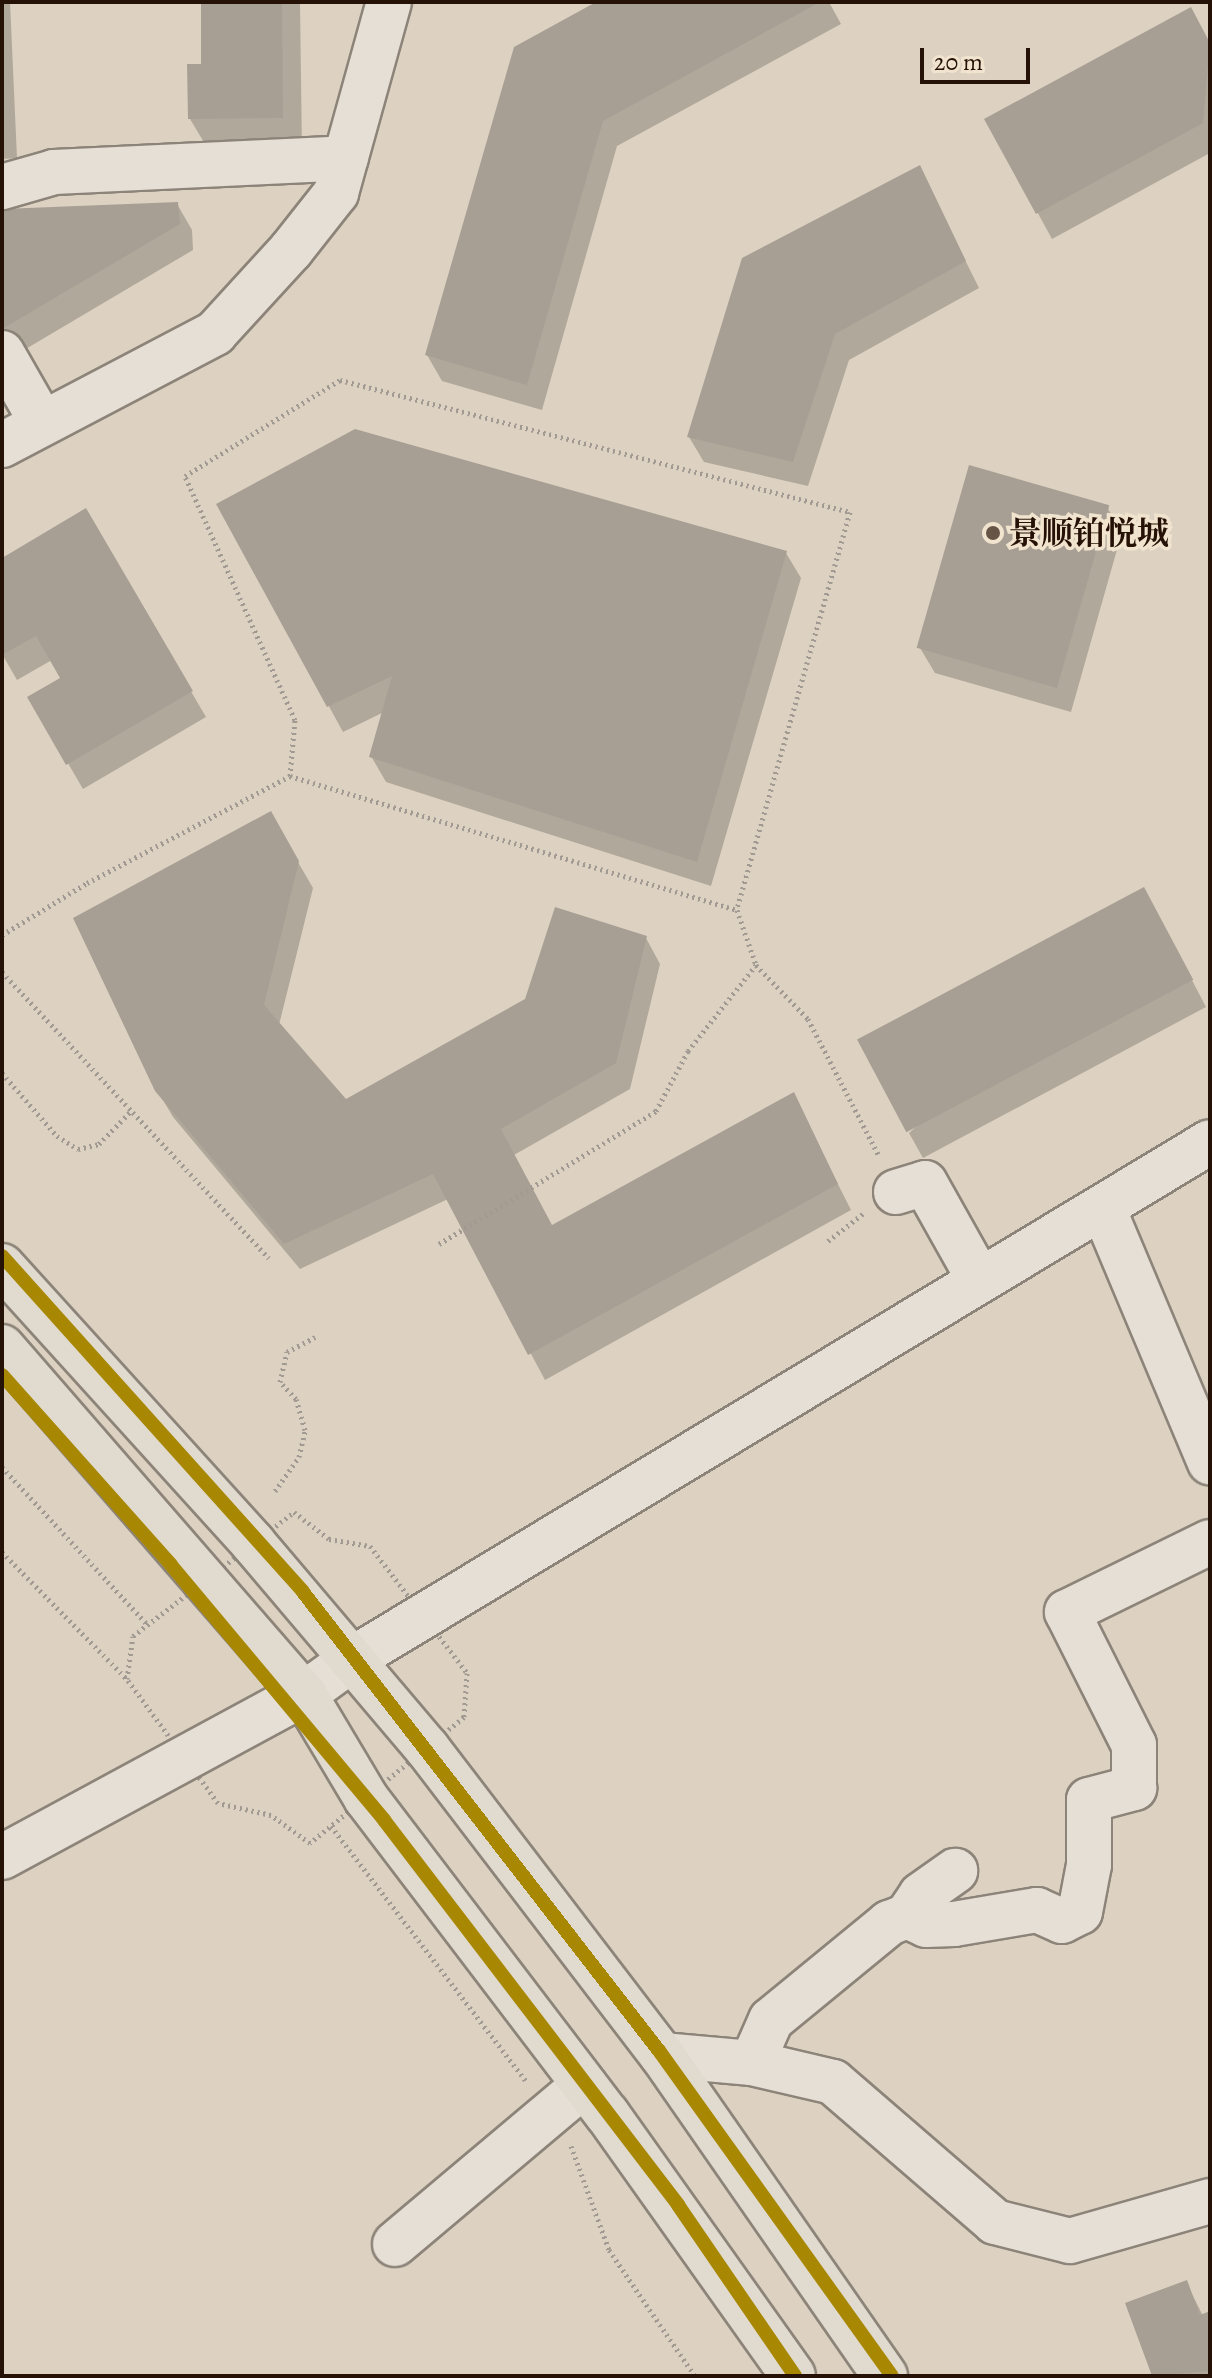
<!DOCTYPE html>
<meta charset="utf-8">
<style>
body{margin:0}
#map{position:relative;width:1212px;height:2378px;overflow:hidden;background:#ddd2c1;font-family:Alegreya,"Noto Serif SC",serif}
div>[style]{position:absolute}
.shadow>*{inset:0;background:#0003}
.building>*{inset:0;background:#a89f94;transform-origin:0 0}
.path>*{height:5px;margin-top:-2.5px;transform-origin:0;background:repeating-linear-gradient(90deg,#a09a92 0 2px,transparent 0 6px)}
.roads{filter:drop-shadow(2px 0 #8d8479) drop-shadow(-2px 0 #8d8479) drop-shadow(0 2px #8d8479) drop-shadow(0 -2px #8d8479)}
.minor>*{height:44px;margin:-22px;padding:0 22px;transform-origin:22px;border-radius:22px;background:#e5dfd6}
.major>*{height:44px;margin:-22px;padding:0 22px;transform-origin:22px;border-radius:22px;background:#e0dacf}
.metro-1>*{height:14px;margin:-7px;padding:0 7px;transform-origin:7px;border-radius:7px;background:#a88802}
.dots>*{width:22px;height:22px;translate:-50% -50%;box-sizing:border-box;border:4px solid #f1e4cf;border-radius:50%}
span{translate:-50% -50%;white-space:nowrap;text-align:center;line-height:1.15;-webkit-text-stroke:7px #f1e4cf;paint-order:stroke}
.poi-label{font-size:32px;color:#261106;font-weight:700}
.left{translate:0 -50%;text-align:left}
.frame{position:absolute;inset:0;border:4px solid #261106;pointer-events:none}
.scale{position:absolute;left:920px;top:48px;width:110px;height:36px;box-sizing:border-box;border:4px solid #261106;border-top:0;padding-left:10px;font-size:24px;line-height:28px;white-space:nowrap;color:#261106;-webkit-text-stroke:6px #f1e4cf;paint-order:stroke}
</style>
<div id="map">
<div class="shadow">
<div style="clip-path:polygon(2px 2px,10px 2px,17px 158px,2px 159px)"></div>
<div style="clip-path:polygon(203px 2px,300px 2px,302px 152px,211px 154px,190px 119px,203px 66px)"></div>
<div style="clip-path:polygon(600px 2px,829px 2px,841px 24px,617px 146px,542px 410px,442px 381px,427px 355px)"></div>
<div style="clip-path:polygon(1190px 10px,1210px 45px,1210px 153px,1052px 239px,987px 120px)"></div>
<div style="clip-path:polygon(919px 168px,979px 288px,849px 360px,808px 486px,704px 462px,689px 437px)"></div>
<div style="clip-path:polygon(177px 204px,192px 230px,193px 250px,2px 363px,2px 211px)"></div>
<div style="clip-path:polygon(219px 505px,786px 553px,801px 578px,711px 886px,386px 782px,371px 756px,384px 712px,343px 732px)"></div>
<div style="clip-path:polygon(1107px 507px,1122px 532px,1071px 712px,935px 673px,920px 648px)"></div>
<div style="clip-path:polygon(85px 511px,206px 717px,83px 789px,30px 698px,63px 678px,52px 660px,17px 680px,2px 654px,2px 560px)"></div>
<div style="clip-path:polygon(270px 814px,313px 888px,279px 1025px,345px 1101px,646px 938px,660px 964px,630px 1089px,514px 1155px,552px 1227px,793px 1095px,851px 1210px,545px 1380px,448px 1199px,300px 1269px,173px 1117px,157px 1090px)"></div>
<div style="clip-path:polygon(1158px 915px,1206px 1007px,923px 1158px,909px 1133px)"></div>
<div style="clip-path:polygon(1186px 2282px,1203px 2316px,1210px 2313px,1210px 2376px,1154px 2376px,1128px 2304px)"></div>
</div>
<div class="building">
<div style="clip-path:polygon(201px 2px,282px 2px,283px 118px,188px 119px,187px 64px,201px 64px)"></div>
<div style="clip-path:polygon(596px 2px,820px 2px,603px 121px,527px 385px,425px 355px,514px 47px)"></div>
<div style="clip-path:polygon(1191px 7px,1210px 43px,1203px 123px,1036px 214px,984px 119px)"></div>
<div style="clip-path:polygon(920px 165px,966px 261px,835px 334px,793px 462px,687px 437px,742px 258px)"></div>
<div style="clip-path:polygon(178px 202px,180px 224px,2px 329px,2px 209px)"></div>
<div style="clip-path:polygon(355px 429px,787px 551px,697px 862px,369px 757px,392px 676px,327px 707px,216px 504px)"></div>
<div style="left:969px;top:465px;width:146px;height:190px;rotate:16deg"></div>
<div style="clip-path:polygon(86px 508px,193px 691px,66px 765px,27px 697px,60px 678px,36px 636px,2px 655px,2px 558px)"></div>
<div style="clip-path:polygon(271px 811px,299px 861px,264px 1005px,346px 1099px,525px 999px,555px 907px,647px 936px,616px 1063px,501px 1129px,552px 1225px,794px 1092px,838px 1184px,528px 1355px,433px 1174px,284px 1244px,155px 1091px,73px 918px)"></div>
<div style="left:1144px;top:887px;width:105px;height:325px;rotate:62deg"></div>
<div style="clip-path:polygon(1187px 2280px,1200px 2315px,1210px 2311px,1210px 2371px,1152px 2376px,1125px 2303px)"></div>
</div>
<div class="path">
<div style="left:290px;top:776px;width:56px;rotate:-84.9deg"></div>
<div style="left:295px;top:720px;width:268px;rotate:-114.3deg"></div>
<div style="left:185px;top:476px;width:182px;rotate:-31.8deg"></div>
<div style="left:340px;top:380px;width:527px;rotate:14.51deg"></div>
<div style="left:850px;top:512px;width:414px;rotate:105.9deg"></div>
<div style="left:2px;top:935px;width:100px;rotate:-31.5deg"></div>
<div style="left:87px;top:883px;width:229px;rotate:-27.8deg"></div>
<div style="left:290px;top:776px;width:467px;rotate:16.7deg"></div>
<div style="left:737px;top:910px;width:58px;rotate:70.9deg"></div>
<div style="left:756px;top:965px;width:75px;rotate:46.1deg"></div>
<div style="left:808px;top:1019px;width:154px;rotate:62.6deg"></div>
<div style="left:2px;top:972px;width:391px;rotate:47deg"></div>
<div style="left:2px;top:1073px;width:84px;rotate:48.9deg"></div>
<div style="left:57px;top:1136px;width:25px;rotate:32deg"></div>
<div style="left:78px;top:1149px;width:22px;rotate:-13deg"></div>
<div style="left:99px;top:1144px;width:46px;rotate:-45.9deg"></div>
<div style="left:828px;top:1241px;width:46px;rotate:-37.9deg"></div>
<div style="left:439px;top:1244px;width:255px;rotate:-31.5deg"></div>
<div style="left:656px;top:1111px;width:68px;rotate:-61.9deg"></div>
<div style="left:688px;top:1051px;width:110px;rotate:-51.7deg"></div>
<div style="left:2px;top:1467px;width:214px;rotate:47.3deg"></div>
<div style="left:275px;top:1491px;width:42px;rotate:-54.8deg"></div>
<div style="left:299px;top:1457px;width:28px;rotate:-77deg"></div>
<div style="left:305px;top:1430px;width:32px;rotate:-106deg"></div>
<div style="left:296px;top:1399px;width:23px;rotate:-133deg"></div>
<div style="left:280px;top:1382px;width:31px;rotate:-77deg"></div>
<div style="left:287px;top:1352px;width:32px;rotate:-28deg"></div>
<div style="left:294px;top:1512px;width:44px;rotate:37.6deg"></div>
<div style="left:329px;top:1539px;width:42px;rotate:9.7deg"></div>
<div style="left:370px;top:1546px;width:160px;rotate:52.6deg"></div>
<div style="left:467px;top:1673px;width:44px;rotate:93.9deg"></div>
<div style="left:464px;top:1717px;width:199px;rotate:140.7deg"></div>
<div style="left:310px;top:1843px;width:48px;rotate:-144.3deg"></div>
<div style="left:271px;top:1815px;width:54px;rotate:-167.2deg"></div>
<div style="left:218px;top:1803px;width:154px;rotate:-126.3deg"></div>
<div style="left:127px;top:1679px;width:43px;rotate:-82.1deg"></div>
<div style="left:133px;top:1636px;width:203px;rotate:-37.6deg"></div>
<div style="left:2px;top:1552px;width:177px;rotate:45.5deg"></div>
<div style="left:331px;top:1826px;width:322px;rotate:52.6deg"></div>
<div style="left:571px;top:2146px;width:111px;rotate:69.9deg"></div>
<div style="left:609px;top:2250px;width:153px;rotate:55.7deg"></div>
</div>
<div class="roads">
<div class="minor">
<div style="left:2px;top:187px;width:54px;rotate:-16.1deg"></div>
<div style="left:54px;top:172px;width:292px;rotate:-2.7deg"></div>
<div style="left:2px;top:353px;width:78px;rotate:60.2deg"></div>
<div style="left:2px;top:445px;width:241px;rotate:-27.7deg"></div>
<div style="left:215px;top:333px;width:113px;rotate:-47.5deg"></div>
<div style="left:291px;top:250px;width:73px;rotate:-51.7deg"></div>
<div style="left:336px;top:193px;width:198px;rotate:-74.5deg"></div>
<div style="left:896px;top:1192px;width:30px;rotate:-17deg"></div>
<div style="left:925px;top:1183px;width:112px;rotate:60.7deg"></div>
<div style="left:1103px;top:1208px;width:276px;rotate:67.2deg"></div>
<div style="left:2px;top:1857px;width:343px;rotate:-28.4deg"></div>
<div style="left:304px;top:1694px;width:62px;rotate:-35.8deg"></div>
<div style="left:354px;top:1658px;width:999px;rotate:-31.08deg"></div>
<div style="left:907px;top:1916px;width:25px;rotate:-56deg"></div>
<div style="left:921px;top:1895px;width:42px;rotate:-35.2deg"></div>
<div style="left:662px;top:2055px;width:90px;rotate:5.1deg"></div>
<div style="left:752px;top:2063px;width:83px;rotate:13.2deg"></div>
<div style="left:833px;top:2082px;width:214px;rotate:40.8deg"></div>
<div style="left:995px;top:2222px;width:77px;rotate:14.2deg"></div>
<div style="left:1070px;top:2241px;width:146px;rotate:-15.9deg"></div>
<div style="left:752px;top:2063px;width:47px;rotate:-66.2deg"></div>
<div style="left:771px;top:2020px;width:153px;rotate:-39.4deg"></div>
<div style="left:889px;top:1923px;width:19px;rotate:-21deg"></div>
<div style="left:907px;top:1916px;width:21px;rotate:25deg"></div>
<div style="left:926px;top:1925px;width:28px;rotate:-2deg"></div>
<div style="left:954px;top:1924px;width:84px;rotate:-9.6deg"></div>
<div style="left:1037px;top:1910px;width:27px;rotate:24deg"></div>
<div style="left:1062px;top:1921px;width:20px;rotate:-27deg"></div>
<div style="left:1080px;top:1912px;width:48px;rotate:-79.2deg"></div>
<div style="left:1089px;top:1865px;width:65px;rotate:-90deg"></div>
<div style="left:1089px;top:1800px;width:47px;rotate:-14.9deg"></div>
<div style="left:1134px;top:1788px;width:43px;rotate:-90deg"></div>
<div style="left:1134px;top:1745px;width:149px;rotate:-116.7deg"></div>
<div style="left:1067px;top:1612px;width:159px;rotate:-26.1deg"></div>
<div style="left:395px;top:2244px;width:247px;rotate:-40.1deg"></div>
</div>
<div class="major">
<div style="left:2px;top:1266px;width:374px;rotate:47.8deg"></div>
<div style="left:253px;top:1543px;width:269px;rotate:49.7deg"></div>
<div style="left:427px;top:1748px;width:387px;rotate:52.6deg"></div>
<div style="left:662px;top:2055px;width:391px;rotate:55.2deg"></div>
<div style="left:2px;top:1347px;width:460px;rotate:49deg"></div>
<div style="left:304px;top:1694px;width:121px;rotate:59.2deg"></div>
<div style="left:366px;top:1798px;width:397px;rotate:52.7deg"></div>
<div style="left:607px;top:2114px;width:321px;rotate:54.6deg"></div>
</div>
</div>
<div class="metro-1">
<div style="left:2px;top:1256px;width:451px;rotate:48.1deg"></div>
<div style="left:303px;top:1592px;width:582px;rotate:52.19deg"></div>
<div style="left:660px;top:2052px;width:398px;rotate:54.4deg"></div>
<div style="left:2px;top:1375px;width:254px;rotate:48.3deg"></div>
<div style="left:171px;top:1565px;width:332px;rotate:50.1deg"></div>
<div style="left:384px;top:1820px;width:484px;rotate:52.6deg"></div>
<div style="left:678px;top:2205px;width:207px;rotate:55.6deg"></div>
</div>
<div class="dots">
<div style="left:993px;top:533px;background:#665547"></div>
</div>
<div class="poi-label">
<span class="left" style="left:1009px;top:533px">景顺铂悦城</span>
</div>
<div class="frame"></div>
<div class="scale">20 m</div>
</div>
